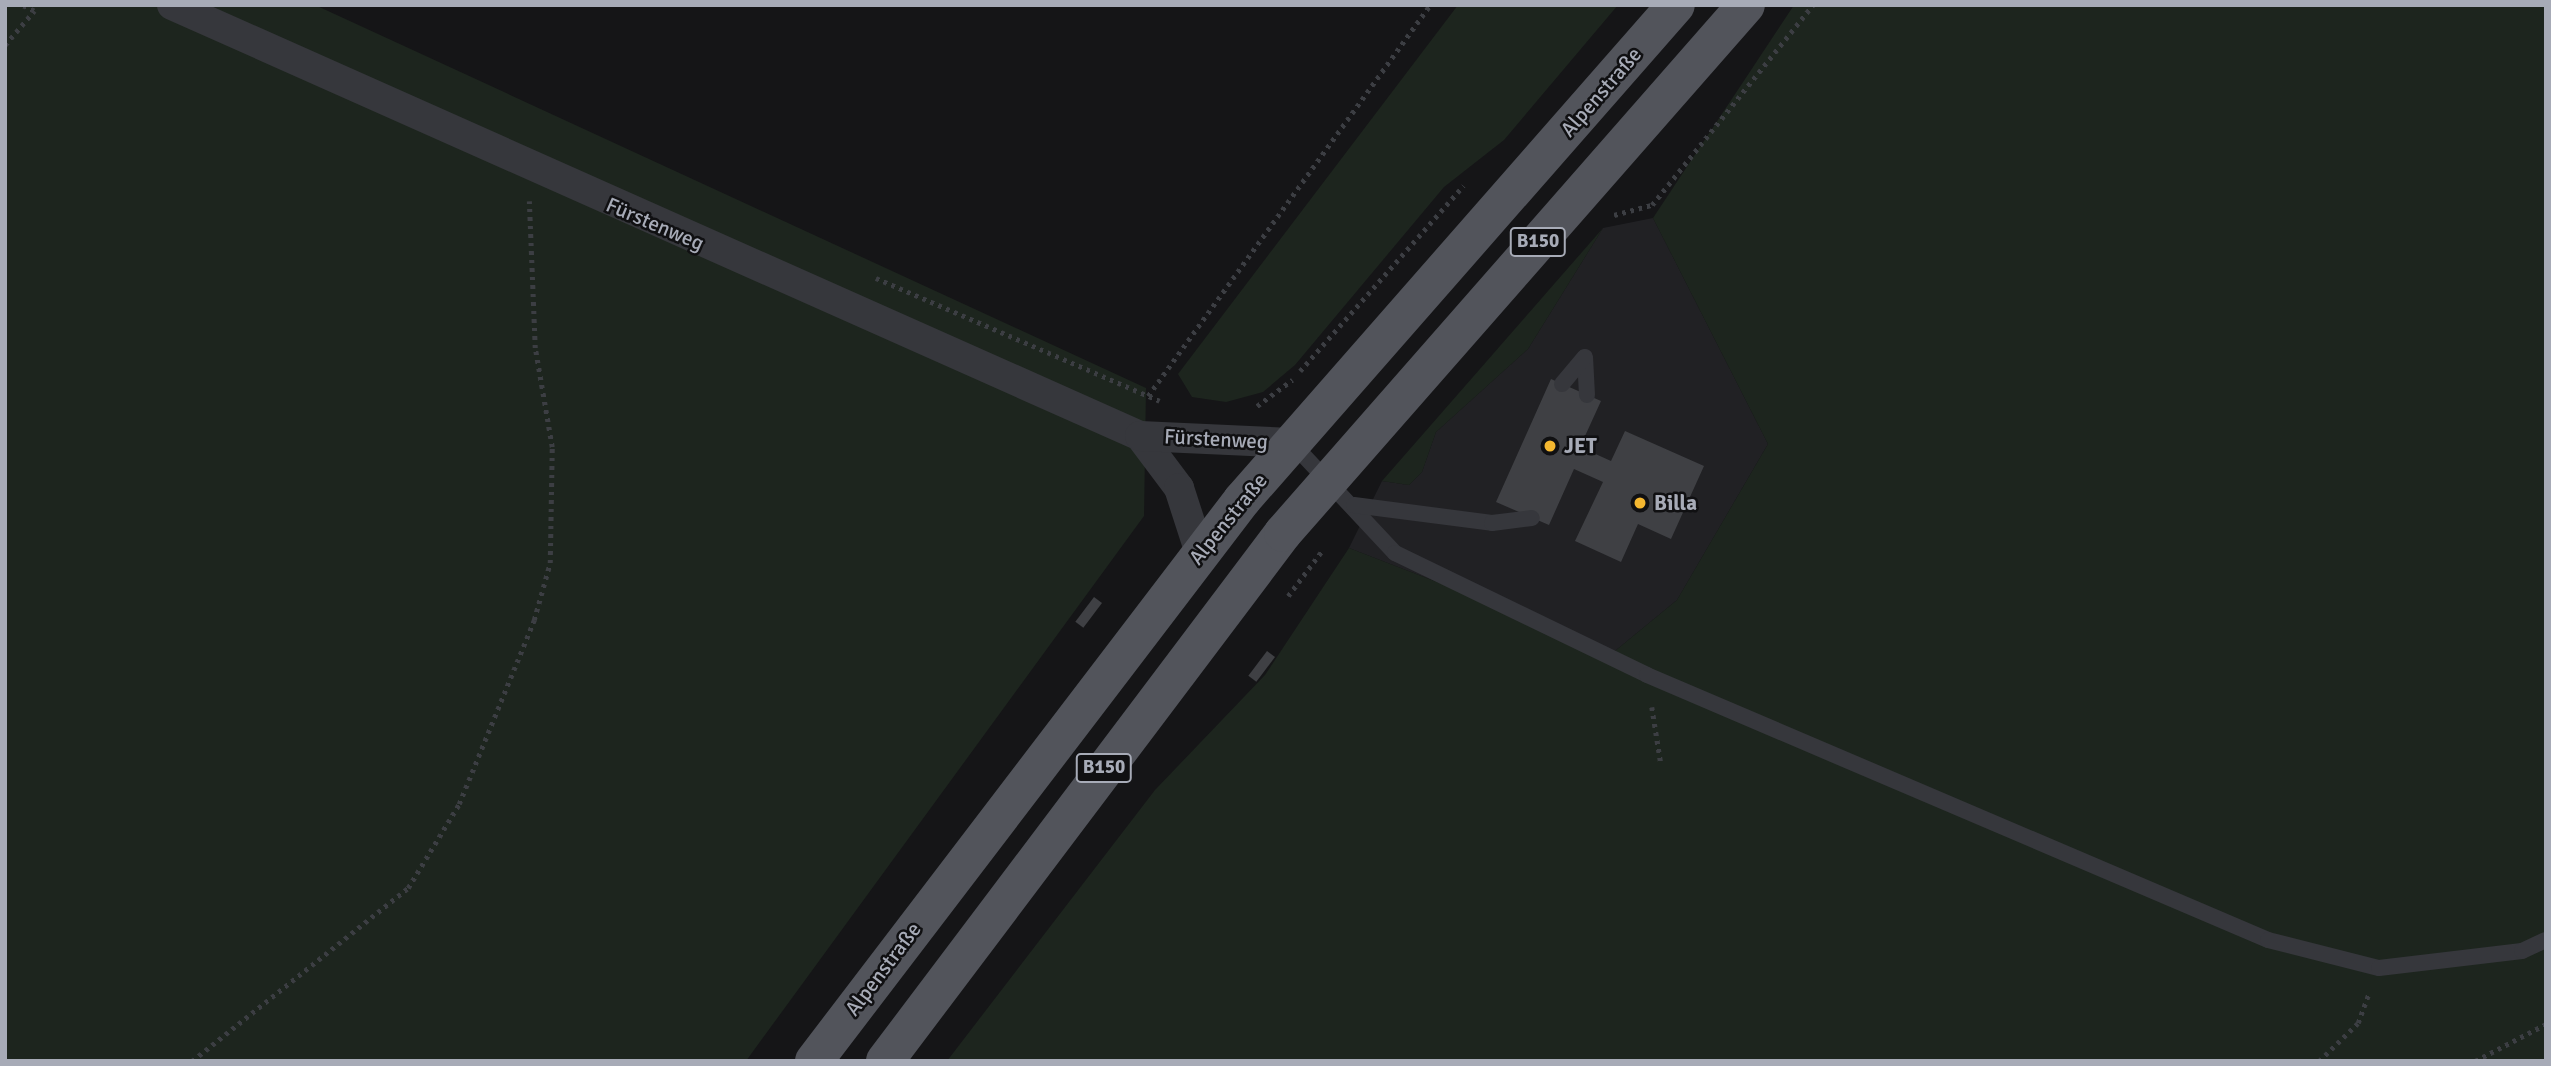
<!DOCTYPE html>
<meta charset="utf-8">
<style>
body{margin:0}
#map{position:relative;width:2551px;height:1066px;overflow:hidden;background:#151517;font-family:Signika,sans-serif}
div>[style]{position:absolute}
.built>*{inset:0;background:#212124}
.green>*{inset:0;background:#1d251e}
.building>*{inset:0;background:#3f4044;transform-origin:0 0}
.path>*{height:4.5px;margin-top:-2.25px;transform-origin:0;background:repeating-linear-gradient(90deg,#3c3e43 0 3.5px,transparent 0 8.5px)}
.service>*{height:16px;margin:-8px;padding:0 8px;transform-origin:8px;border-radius:8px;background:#36373c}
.minor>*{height:30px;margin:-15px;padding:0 15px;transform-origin:15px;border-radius:15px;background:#36373c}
.primary>*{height:38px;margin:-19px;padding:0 19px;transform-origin:19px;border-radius:19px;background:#52545b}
.dots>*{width:19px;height:19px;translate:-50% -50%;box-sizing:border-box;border:4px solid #101012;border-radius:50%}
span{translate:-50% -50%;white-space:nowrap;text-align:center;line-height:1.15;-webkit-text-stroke:5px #101012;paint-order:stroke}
.shield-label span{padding:2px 5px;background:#101012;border:2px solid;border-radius:5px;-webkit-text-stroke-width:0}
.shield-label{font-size:19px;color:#a7abb7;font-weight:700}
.street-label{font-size:21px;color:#a7abb7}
.poi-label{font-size:21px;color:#a7abb7;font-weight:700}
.left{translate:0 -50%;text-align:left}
.frame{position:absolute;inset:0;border:7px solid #a7abb7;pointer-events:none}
</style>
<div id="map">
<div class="built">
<div style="clip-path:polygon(1653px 218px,1768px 444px,1677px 600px,1615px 651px,1349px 548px,1382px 481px,1409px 485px,1422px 472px,1436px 432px,1528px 349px,1603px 228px)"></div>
</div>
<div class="green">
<div style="clip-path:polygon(5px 5px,315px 5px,1146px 388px,1144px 516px,746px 1061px,5px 1061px)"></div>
<div style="clip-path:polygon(1458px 5px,1618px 5px,1504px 140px,1444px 187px,1295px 365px,1263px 392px,1226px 402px,1192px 397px,1178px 374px)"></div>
<div style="clip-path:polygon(1794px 5px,2546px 5px,2546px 1061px,947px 1061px,1155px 790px,1265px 675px,1349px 548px,1615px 651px,1677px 600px,1768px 444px,1653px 218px)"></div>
<div style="clip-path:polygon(1603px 228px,1528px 349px,1436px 432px,1422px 472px,1409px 485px,1382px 481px)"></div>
</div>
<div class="building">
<div style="clip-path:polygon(1551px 379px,1601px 401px,1580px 447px,1611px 461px,1625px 431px,1704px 466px,1671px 539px,1638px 524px,1621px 562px,1575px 541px,1603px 482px,1574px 469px,1549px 525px,1496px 502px)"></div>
<div style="left:1094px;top:597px;width:10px;height:31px;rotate:37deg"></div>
<div style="left:1267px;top:651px;width:10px;height:31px;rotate:37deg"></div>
</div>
<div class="path">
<div style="left:5px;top:45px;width:45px;rotate:-49.5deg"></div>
<div style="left:34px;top:11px;width:14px;rotate:-155deg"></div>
<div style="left:1614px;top:215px;width:39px;rotate:-15deg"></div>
<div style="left:1652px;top:205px;width:257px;rotate:-51.2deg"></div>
<div style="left:876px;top:278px;width:309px;rotate:23.4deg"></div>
<div style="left:1300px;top:371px;width:247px;rotate:-48.6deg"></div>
<div style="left:1148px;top:396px;width:482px;rotate:-54.2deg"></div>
<div style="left:1257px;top:406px;width:44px;rotate:-36.6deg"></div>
<div style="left:1288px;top:596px;width:55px;rotate:-53.1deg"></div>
<div style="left:1652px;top:707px;width:58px;rotate:81deg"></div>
<div style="left:192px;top:1061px;width:277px;rotate:-38.7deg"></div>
<div style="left:408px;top:888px;width:98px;rotate:-58.7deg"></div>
<div style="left:459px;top:804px;width:199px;rotate:-67.8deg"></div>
<div style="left:534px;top:620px;width:59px;rotate:-74.3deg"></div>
<div style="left:550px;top:563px;width:116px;rotate:-89deg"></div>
<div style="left:552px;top:447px;width:100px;rotate:-99.7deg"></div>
<div style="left:535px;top:348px;width:147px;rotate:-92.3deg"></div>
<div style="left:2319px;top:1061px;width:54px;rotate:-44.3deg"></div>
<div style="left:2358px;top:1023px;width:32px;rotate:-70deg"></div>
<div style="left:2475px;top:1061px;width:80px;rotate:-27.5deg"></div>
</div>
<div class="service">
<div style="left:1585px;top:357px;width:38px;rotate:87deg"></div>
<div style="left:1562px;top:384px;width:35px;rotate:-50deg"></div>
<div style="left:1292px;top:443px;width:151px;rotate:46.9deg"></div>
<div style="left:1395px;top:553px;width:280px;rotate:25.8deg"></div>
<div style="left:1647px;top:675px;width:675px;rotate:23.11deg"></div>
<div style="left:2268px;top:940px;width:114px;rotate:14.2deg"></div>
<div style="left:2379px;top:968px;width:144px;rotate:-6.8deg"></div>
<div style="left:2522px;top:951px;width:26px;rotate:-25deg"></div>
<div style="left:1354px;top:505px;width:139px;rotate:7.4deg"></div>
<div style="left:1492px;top:523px;width:40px;rotate:-7.1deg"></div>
</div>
<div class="minor">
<div style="left:172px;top:5px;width:1060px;rotate:24deg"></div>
<div style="left:1140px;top:436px;width:65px;rotate:53.1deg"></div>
<div style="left:1179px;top:488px;width:68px;rotate:72.1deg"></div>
<div style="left:1140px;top:436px;width:152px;rotate:2.6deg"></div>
</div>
<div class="primary">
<div style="left:814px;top:1061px;width:706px;rotate:-52.66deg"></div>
<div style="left:1242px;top:500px;width:658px;rotate:-48.76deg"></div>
<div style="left:885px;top:1061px;width:661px;rotate:-52.99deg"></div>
<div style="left:1283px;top:533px;width:702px;rotate:-48.75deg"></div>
</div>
<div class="dots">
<div style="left:1550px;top:446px;background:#f4b730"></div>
<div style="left:1640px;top:503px;background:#f4b730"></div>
</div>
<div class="shield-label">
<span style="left:1538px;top:242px">B150</span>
<span style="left:1104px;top:768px">B150</span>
</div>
<div class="street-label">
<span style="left:1601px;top:92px;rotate:-49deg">Alpenstraße</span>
<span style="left:655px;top:224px;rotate:23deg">Fürstenweg</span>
<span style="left:1216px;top:439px;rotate:3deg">Fürstenweg</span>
<span style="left:1228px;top:519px;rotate:-51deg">Alpenstraße</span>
<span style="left:883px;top:969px;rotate:-53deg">Alpenstraße</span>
</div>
<div class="poi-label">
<span class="left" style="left:1564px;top:446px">JET</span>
<span class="left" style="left:1654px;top:503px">Billa</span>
</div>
<div class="frame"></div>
</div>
